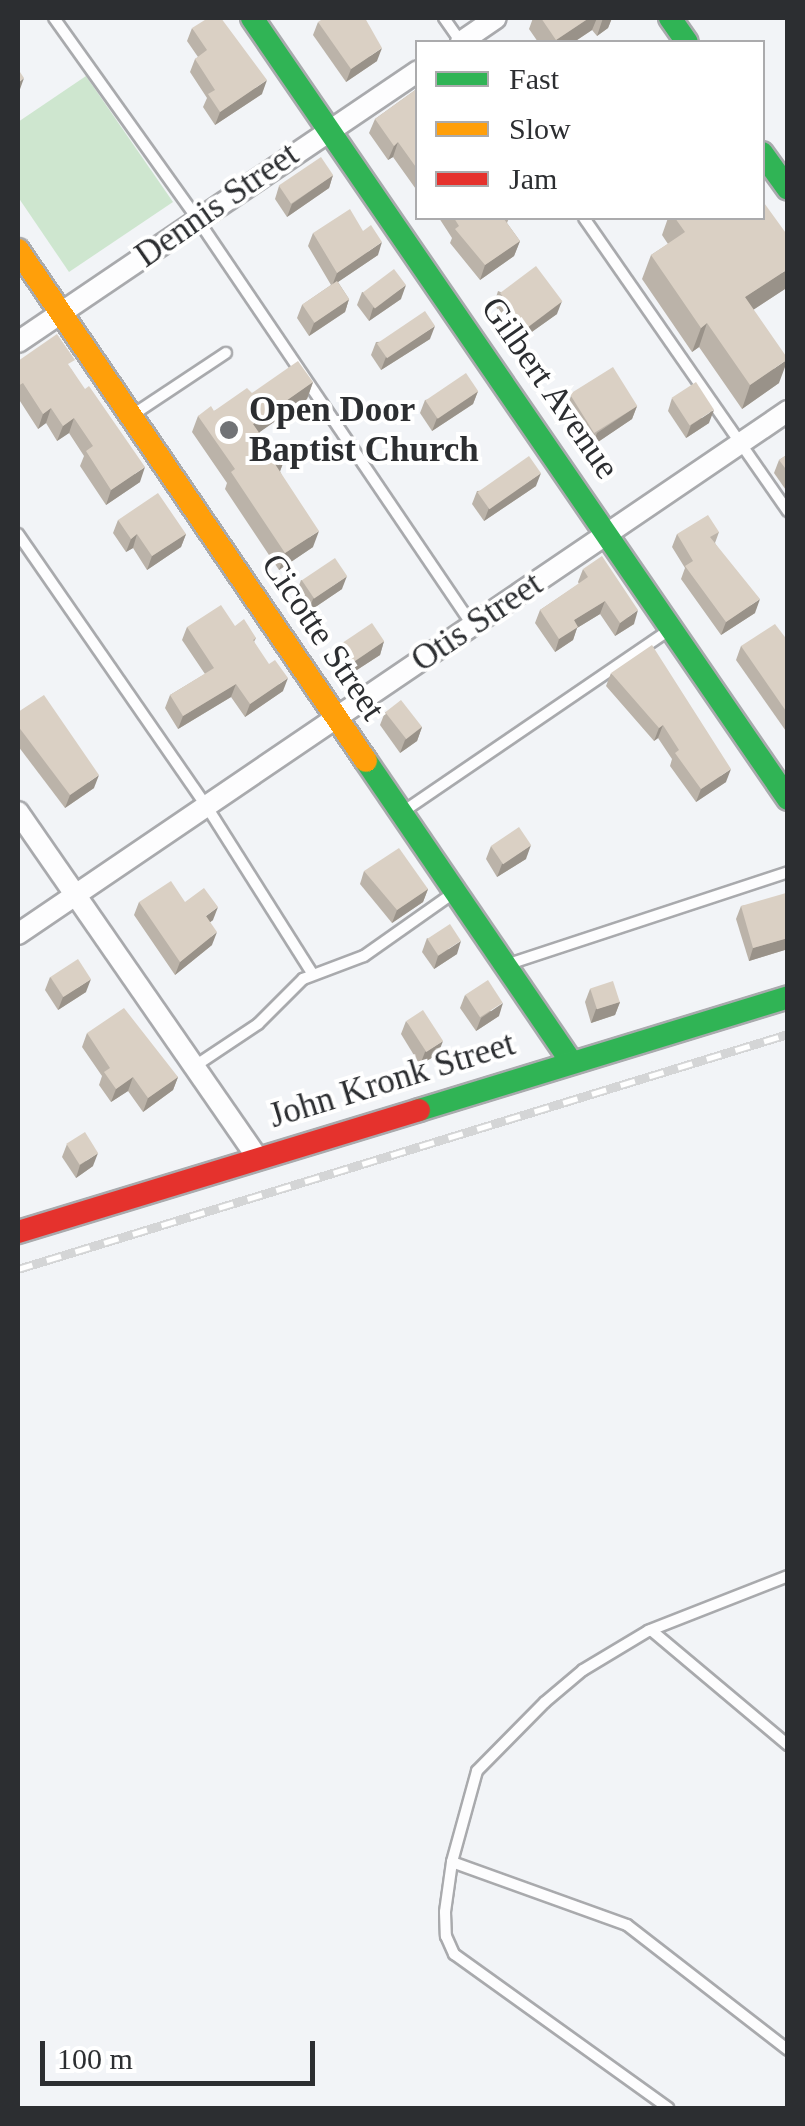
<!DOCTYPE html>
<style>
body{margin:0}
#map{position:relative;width:805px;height:2126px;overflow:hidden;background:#f2f4f7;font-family:Georgia,serif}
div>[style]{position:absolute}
.green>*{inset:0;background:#cee6cf}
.roads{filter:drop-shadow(2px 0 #a9aaad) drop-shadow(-2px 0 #a9aaad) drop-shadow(0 2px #a9aaad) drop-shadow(0 -2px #a9aaad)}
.lane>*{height:10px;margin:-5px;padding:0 5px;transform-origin:5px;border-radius:5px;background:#fdfdfe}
.street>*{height:20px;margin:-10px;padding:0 10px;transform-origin:10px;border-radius:10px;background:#fdfdfe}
.fast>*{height:22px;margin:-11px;padding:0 11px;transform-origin:11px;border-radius:11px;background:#30b455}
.slow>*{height:22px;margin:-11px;padding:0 11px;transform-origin:11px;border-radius:11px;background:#ff9f0a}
.jam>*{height:22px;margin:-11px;padding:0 11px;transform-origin:11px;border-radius:11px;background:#e5322d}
.rail>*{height:9px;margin-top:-4.5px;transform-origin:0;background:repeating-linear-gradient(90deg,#fff 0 15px,#d4d5d6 0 30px);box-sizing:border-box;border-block:2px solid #d4d5d6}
.wall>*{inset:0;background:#bbb3a9}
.shaded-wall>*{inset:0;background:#999289}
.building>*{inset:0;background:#dad0c4;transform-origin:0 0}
.dots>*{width:28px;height:28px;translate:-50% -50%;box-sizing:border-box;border:5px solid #fff;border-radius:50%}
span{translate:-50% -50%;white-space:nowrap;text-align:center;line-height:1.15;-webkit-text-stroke:8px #fff;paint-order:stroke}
.street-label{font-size:35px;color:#2c2e31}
.poi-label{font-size:35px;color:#2c2e31;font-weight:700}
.left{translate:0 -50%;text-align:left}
.frame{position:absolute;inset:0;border:20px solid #2c2e31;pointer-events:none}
.legend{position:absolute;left:415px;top:40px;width:350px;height:180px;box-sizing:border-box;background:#fff;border:2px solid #ababad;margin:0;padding:12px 18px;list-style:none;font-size:30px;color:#2c2e31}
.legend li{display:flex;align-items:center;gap:20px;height:50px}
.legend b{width:50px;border:2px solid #ababad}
.scale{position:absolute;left:40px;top:2041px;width:275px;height:45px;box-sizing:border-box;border:5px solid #2c2e31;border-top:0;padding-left:12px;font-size:30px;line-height:35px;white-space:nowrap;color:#2c2e31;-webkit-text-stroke:8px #fff;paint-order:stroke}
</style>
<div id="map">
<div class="green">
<div style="clip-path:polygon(86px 76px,173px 202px,69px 272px,18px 197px,18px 122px)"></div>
</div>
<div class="roads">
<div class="lane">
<div style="left:54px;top:18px;width:248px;rotate:54.5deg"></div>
<div style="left:198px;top:220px;width:489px;rotate:55.9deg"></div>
<div style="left:444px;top:18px;width:29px;rotate:55deg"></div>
<div style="left:584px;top:218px;width:357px;rotate:55.2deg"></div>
<div style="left:131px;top:416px;width:114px;rotate:-33.6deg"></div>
<div style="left:18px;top:534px;width:332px;rotate:55.3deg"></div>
<div style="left:207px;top:807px;width:196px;rotate:57.7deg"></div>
<div style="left:401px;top:813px;width:323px;rotate:-34.3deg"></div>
<div style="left:509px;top:964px;width:294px;rotate:-18.2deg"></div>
<div style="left:195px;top:1066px;width:76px;rotate:-33.7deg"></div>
<div style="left:258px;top:1024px;width:64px;rotate:-45deg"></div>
<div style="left:303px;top:979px;width:65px;rotate:-20.7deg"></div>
<div style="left:364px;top:956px;width:108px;rotate:-35.2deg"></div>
<div style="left:788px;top:1576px;width:150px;rotate:158.6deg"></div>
<div style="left:648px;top:1631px;width:76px;rotate:149deg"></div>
<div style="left:583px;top:1670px;width:50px;rotate:139.9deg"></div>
<div style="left:545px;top:1702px;width:97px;rotate:134.6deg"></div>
<div style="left:477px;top:1771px;width:94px;rotate:105.4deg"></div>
<div style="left:452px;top:1862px;width:186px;rotate:19.8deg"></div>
<div style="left:627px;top:1925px;width:204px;rotate:37.8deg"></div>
<div style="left:651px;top:1630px;width:179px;rotate:40deg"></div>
<div style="left:452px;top:1862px;width:50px;rotate:98deg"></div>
<div style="left:445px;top:1912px;width:24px;rotate:88deg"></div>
<div style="left:446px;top:1936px;width:20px;rotate:66deg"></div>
<div style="left:454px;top:1954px;width:264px;rotate:35.7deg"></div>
</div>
<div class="street">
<div style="left:461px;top:42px;width:42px;rotate:-34.4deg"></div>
<div style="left:18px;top:342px;width:483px;rotate:-34.1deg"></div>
<div style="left:18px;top:812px;width:420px;rotate:55.3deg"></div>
<div style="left:18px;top:934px;width:931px;rotate:-34.19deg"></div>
</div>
<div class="fast">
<div style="left:252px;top:18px;width:947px;rotate:55.54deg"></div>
<div style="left:670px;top:18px;width:29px;rotate:55deg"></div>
<div style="left:762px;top:153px;width:44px;rotate:54.2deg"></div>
<div style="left:366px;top:761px;width:364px;rotate:55.7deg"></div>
<div style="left:419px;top:1110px;width:386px;rotate:-17deg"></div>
</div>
<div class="slow">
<div style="left:18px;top:250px;width:618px;rotate:55.74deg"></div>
</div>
<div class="jam">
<div style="left:18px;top:1232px;width:419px;rotate:-16.9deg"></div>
</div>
</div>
<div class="rail">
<div style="left:18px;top:1269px;width:805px;rotate:-16.97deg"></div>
</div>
<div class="wall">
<div style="clip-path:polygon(533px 18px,612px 18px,608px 28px,597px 36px,592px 30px,574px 42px,538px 42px,529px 29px)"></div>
<div style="clip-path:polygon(318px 22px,377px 61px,346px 82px,313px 35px)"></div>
<div style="clip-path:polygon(192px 28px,262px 94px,215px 125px,203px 107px,207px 98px,190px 72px,195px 59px,198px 57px,187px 41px)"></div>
<div style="clip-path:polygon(418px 88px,418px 192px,393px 157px,388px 160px,369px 133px,375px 119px)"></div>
<div style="clip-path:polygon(333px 175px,329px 188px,287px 217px,275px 199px,279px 186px)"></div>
<div style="clip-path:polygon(439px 218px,509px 218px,507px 223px,520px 241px,514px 256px,480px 280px,450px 243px,452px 238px)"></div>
<div style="clip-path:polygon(668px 218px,762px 218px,788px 287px,753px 310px,779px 383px,742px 409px,699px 347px,692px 352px,642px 279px,651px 255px,668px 244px,662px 235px)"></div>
<div style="clip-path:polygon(313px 233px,378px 255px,338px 282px,349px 299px,345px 312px,309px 336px,297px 318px,302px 305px,331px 285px,308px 246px)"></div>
<div style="clip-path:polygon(498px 291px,557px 314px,519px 341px,494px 304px)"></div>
<div style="clip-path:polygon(362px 292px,401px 299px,369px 321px,357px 305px)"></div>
<div style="clip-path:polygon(430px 339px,381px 370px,371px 355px,376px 342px)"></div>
<div style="clip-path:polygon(18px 361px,71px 369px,140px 482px,106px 505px,80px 466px,84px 456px,69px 433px,57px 441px,46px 423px,38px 429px,18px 398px)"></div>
<div style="clip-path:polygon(313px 382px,307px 399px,259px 432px,269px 447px,285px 458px,280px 471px,313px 547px,279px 570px,225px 489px,227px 483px,192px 432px,198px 416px,214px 411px,252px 393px)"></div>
<div style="clip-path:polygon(478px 391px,473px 404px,432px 431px,420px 413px,425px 400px)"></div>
<div style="clip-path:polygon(571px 396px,637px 406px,632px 419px,592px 446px,566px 409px)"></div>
<div style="clip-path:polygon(672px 398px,709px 423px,686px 438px,668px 411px)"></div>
<div style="clip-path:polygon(788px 454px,788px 493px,774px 473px,779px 460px)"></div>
<div style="clip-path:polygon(536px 486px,484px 521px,472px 504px,477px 491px)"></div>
<div style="clip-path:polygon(118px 520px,186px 534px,181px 547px,147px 570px,133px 548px,126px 552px,113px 533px)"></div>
<div style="clip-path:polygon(719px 532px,715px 543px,755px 613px,721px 635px,681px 579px,685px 568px,672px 547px,677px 534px)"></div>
<div style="clip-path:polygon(583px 569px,634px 624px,615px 636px,600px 614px,577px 628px,573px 640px,555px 652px,535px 623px,540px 610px,579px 584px,578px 582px)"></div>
<div style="clip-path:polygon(301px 580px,342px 589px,308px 612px,296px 594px)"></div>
<div style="clip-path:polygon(235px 626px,256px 638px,254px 642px,283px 691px,245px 717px,231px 697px,178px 729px,165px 708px,170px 695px,205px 674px,182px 640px,187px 627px)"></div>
<div style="clip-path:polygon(384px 641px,380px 655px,346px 677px,334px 659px,339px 646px)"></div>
<div style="clip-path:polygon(788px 641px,788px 734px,736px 660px,741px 646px)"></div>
<div style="clip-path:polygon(611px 673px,726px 782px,696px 802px,670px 766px,672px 759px,658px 738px,654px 741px,606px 686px)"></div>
<div style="clip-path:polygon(18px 712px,94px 788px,65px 808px,18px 746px)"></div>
<div style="clip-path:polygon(385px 712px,422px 727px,417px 741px,400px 753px,380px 725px)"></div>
<div style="clip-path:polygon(491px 846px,526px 859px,497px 877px,486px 859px)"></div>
<div style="clip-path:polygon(364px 871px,428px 889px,423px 902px,392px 923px,360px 884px)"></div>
<div style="clip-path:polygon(788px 898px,788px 949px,749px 961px,736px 919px,741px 906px)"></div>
<div style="clip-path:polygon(139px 902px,185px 902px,213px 920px,210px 922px,212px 945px,175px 975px,134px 915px)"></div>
<div style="clip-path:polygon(427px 938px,457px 954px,434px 969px,422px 952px)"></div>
<div style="clip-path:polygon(50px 977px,86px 992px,58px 1010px,45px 990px)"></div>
<div style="clip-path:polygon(590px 989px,620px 1002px,615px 1015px,591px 1023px,585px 1002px)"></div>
<div style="clip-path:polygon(465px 995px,499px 1016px,476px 1031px,460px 1008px)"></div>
<div style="clip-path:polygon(406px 1021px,438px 1054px,420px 1065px,401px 1034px)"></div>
<div style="clip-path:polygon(87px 1033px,178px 1077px,173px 1090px,143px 1112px,128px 1091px,111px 1102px,99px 1085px,102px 1076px,82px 1047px)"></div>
<div style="clip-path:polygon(67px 1144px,93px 1166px,76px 1178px,62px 1157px)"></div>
</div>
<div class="shaded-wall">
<div style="clip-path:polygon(589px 18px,597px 18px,592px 30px,574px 42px,555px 42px,556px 40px)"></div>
<div style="clip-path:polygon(603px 18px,612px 18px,608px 28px,597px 36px)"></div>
<div style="clip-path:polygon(382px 48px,377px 61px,346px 82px,351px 69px)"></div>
<div style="clip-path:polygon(24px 78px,19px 92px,18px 93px,18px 83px)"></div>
<div style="clip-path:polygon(267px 80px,262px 94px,215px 125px,220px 112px)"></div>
<div style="clip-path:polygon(398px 142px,393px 157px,388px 160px,394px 146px)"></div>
<div style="clip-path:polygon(333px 175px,329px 188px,287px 217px,292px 204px)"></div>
<div style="clip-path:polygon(520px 241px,514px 256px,480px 280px,485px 265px)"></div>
<div style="clip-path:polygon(382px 242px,378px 255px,332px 286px,337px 273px)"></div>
<div style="clip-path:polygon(788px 269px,788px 287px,736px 321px,745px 297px)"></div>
<div style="clip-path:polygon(406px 285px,401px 299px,369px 321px,373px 308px)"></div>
<div style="clip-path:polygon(349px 299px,345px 312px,309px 336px,314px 323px)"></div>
<div style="clip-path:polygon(562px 301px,557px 314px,519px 341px,523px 328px)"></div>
<div style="clip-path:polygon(707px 323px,699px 347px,692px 352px,701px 328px)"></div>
<div style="clip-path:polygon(435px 326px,430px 339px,381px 370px,386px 357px)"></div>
<div style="clip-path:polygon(788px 359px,779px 383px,742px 409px,750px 385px)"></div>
<div style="clip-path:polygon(313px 382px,307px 399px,247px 441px,253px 424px)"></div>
<div style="clip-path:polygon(478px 391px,473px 404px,432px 431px,437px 418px)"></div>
<div style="clip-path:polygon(637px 406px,632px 419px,592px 446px,597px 433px)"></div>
<div style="clip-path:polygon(51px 408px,46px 423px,38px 429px,43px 414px)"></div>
<div style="clip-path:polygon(714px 410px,709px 423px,686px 438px,691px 425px)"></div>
<div style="clip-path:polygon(74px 418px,69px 433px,57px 441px,63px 426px)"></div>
<div style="clip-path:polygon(285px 458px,279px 474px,275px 464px)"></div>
<div style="clip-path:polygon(145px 467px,140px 482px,106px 505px,111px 490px)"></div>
<div style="clip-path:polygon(541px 473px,536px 486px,484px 521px,489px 508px)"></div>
<div style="clip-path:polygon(319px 531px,313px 547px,279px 570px,285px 553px)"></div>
<div style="clip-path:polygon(137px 534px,133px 548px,126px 552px,131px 539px)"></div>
<div style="clip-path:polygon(186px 534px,181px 547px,147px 570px,152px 556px)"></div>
<div style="clip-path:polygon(347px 576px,342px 589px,308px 612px,313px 599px)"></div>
<div style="clip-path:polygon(760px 599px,755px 613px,721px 635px,726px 622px)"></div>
<div style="clip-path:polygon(605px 601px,600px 614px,577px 628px,573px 640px,555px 652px,559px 639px,574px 620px)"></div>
<div style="clip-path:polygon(638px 610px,634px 624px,615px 636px,620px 623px)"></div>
<div style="clip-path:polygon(384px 641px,380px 655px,346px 677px,351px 664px)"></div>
<div style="clip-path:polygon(288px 678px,283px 691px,245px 717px,250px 704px)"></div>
<div style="clip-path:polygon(236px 684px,231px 697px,178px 729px,183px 716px)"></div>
<div style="clip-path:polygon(663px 725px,658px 738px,654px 741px,659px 728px)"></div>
<div style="clip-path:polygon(422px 727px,417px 741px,400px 753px,405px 740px)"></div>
<div style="clip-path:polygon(731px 769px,726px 782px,696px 802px,701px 789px)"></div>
<div style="clip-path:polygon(99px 775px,94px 788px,65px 808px,70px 795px)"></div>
<div style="clip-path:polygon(531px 845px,526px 859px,497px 877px,502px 864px)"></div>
<div style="clip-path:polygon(428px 889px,423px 902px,392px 923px,397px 910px)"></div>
<div style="clip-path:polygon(218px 907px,213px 920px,201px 929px,206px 916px)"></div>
<div style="clip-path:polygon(217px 932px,212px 945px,175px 975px,180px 962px)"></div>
<div style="clip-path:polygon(788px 938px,788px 949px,749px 961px,753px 948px)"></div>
<div style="clip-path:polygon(461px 941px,457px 954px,434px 969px,438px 956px)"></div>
<div style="clip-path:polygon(91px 979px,86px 992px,58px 1010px,63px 997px)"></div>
<div style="clip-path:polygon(620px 1002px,615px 1015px,591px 1023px,596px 1009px)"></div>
<div style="clip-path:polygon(503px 1003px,499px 1016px,476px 1031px,481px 1018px)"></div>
<div style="clip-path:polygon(443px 1041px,438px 1054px,420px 1065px,425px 1052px)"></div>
<div style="clip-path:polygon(133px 1077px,128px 1091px,111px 1102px,116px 1089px)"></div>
<div style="clip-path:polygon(178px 1077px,173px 1090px,143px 1112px,148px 1098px)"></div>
<div style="clip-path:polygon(98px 1153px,93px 1166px,76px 1178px,80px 1165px)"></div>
</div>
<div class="building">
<div style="clip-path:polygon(208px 18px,221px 18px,267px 80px,220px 112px,208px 94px,215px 90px,195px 59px,207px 50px,192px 28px)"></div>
<div style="clip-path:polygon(324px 18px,365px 18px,382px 48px,351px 69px,318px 22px)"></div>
<div style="clip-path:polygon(541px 18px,589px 18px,556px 40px)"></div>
<div style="clip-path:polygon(18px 69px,24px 78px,18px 83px)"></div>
<div style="clip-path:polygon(418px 88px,418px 170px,398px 142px,394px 146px,375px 119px)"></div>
<div style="left:321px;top:157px;width:22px;height:51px;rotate:56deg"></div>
<div style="clip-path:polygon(762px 200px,788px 236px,788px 269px,745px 297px,788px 359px,750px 385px,707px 323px,701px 328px,651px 255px,685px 232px,675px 218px,762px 218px)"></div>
<div style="clip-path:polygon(350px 209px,363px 231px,371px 225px,382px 242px,337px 273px,313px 233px)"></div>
<div style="clip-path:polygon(454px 218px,506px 218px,504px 219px,520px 241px,485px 265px,455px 229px,459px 226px)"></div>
<div style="left:536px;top:266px;width:44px;height:45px;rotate:53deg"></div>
<div style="left:394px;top:269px;width:20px;height:39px;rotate:53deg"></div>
<div style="left:337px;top:281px;width:22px;height:42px;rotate:56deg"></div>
<div style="left:425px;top:311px;width:18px;height:58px;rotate:56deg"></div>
<div style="clip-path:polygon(57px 334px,75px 360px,68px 364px,85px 389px,89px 386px,145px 467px,111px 490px,86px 451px,93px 446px,74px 418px,63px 426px,51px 408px,43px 414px,23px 383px,18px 386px,18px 361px)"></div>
<div style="clip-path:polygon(298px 361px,313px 382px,253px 424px,269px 447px,274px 443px,285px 458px,275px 464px,319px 531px,285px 553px,231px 472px,235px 469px,198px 416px,211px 406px,214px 411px,247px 388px,252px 393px)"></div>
<div style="left:613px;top:367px;width:46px;height:51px;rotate:58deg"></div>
<div style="left:466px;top:373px;width:22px;height:49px;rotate:56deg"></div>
<div style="left:696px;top:382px;width:33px;height:29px;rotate:57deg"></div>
<div style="clip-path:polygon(788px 454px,788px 472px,779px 460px)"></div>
<div style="left:529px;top:456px;width:21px;height:63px;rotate:55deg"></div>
<div style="clip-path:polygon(158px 493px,186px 534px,152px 556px,137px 534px,131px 539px,118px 520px)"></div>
<div style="clip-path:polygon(708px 515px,719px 532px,710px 537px,760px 599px,726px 622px,685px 566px,693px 561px,677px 534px)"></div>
<div style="clip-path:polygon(602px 556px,638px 610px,620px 623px,605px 601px,574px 620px,578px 627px,559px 639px,540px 610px,588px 577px,583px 569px)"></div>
<div style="left:335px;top:558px;width:22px;height:40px;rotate:56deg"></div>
<div style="clip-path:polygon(221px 605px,235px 626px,244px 619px,256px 638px,253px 640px,269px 664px,275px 660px,288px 678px,250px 704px,236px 684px,183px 716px,170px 695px,214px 668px,187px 627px)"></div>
<div style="left:372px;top:623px;width:22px;height:40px;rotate:56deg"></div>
<div style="clip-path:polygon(775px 624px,788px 641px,788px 714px,741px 646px)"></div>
<div style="clip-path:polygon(652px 645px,731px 769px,701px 789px,675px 753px,679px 750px,663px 725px,659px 728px,611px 673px)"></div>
<div style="clip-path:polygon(44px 695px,99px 775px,70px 795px,18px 726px,18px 712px)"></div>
<div style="left:401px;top:700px;width:34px;height:20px;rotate:52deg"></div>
<div style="left:519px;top:827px;width:22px;height:34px;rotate:56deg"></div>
<div style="clip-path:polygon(399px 848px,428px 889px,397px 910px,364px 871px)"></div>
<div style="clip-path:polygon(171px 881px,185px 902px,204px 888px,218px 907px,206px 916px,217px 932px,180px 962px,139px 902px)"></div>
<div style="clip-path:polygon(786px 893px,788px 898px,788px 938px,753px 948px,741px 906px)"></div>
<div style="left:450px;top:924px;width:20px;height:27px;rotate:57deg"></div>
<div style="left:78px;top:959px;width:24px;height:33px;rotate:57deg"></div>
<div style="left:488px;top:980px;width:27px;height:27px;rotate:57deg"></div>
<div style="left:613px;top:981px;width:22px;height:24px;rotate:72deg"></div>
<div style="clip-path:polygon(124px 1008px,178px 1077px,148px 1098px,133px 1077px,116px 1089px,104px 1072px,110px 1068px,87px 1033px)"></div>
<div style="left:423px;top:1010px;width:37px;height:20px;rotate:57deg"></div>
<div style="left:85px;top:1132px;width:25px;height:22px;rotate:58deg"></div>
</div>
<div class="dots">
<div style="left:229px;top:430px;background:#717376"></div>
</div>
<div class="street-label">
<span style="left:217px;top:205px;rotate:-35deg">Dennis Street</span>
<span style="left:550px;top:388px;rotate:55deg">Gilbert Avenue</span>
<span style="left:477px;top:622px;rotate:-34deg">Otis Street</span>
<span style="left:323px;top:637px;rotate:56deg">Cicotte Street</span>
<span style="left:392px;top:1080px;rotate:-17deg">John Kronk Street</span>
</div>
<div class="poi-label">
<span class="left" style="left:249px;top:430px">Open Door<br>Baptist Church</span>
</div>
<div class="frame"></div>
<ul class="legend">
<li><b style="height:12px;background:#30b455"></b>Fast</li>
<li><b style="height:12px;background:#ff9f0a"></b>Slow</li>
<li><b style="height:12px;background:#e5322d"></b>Jam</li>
</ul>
<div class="scale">100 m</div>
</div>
